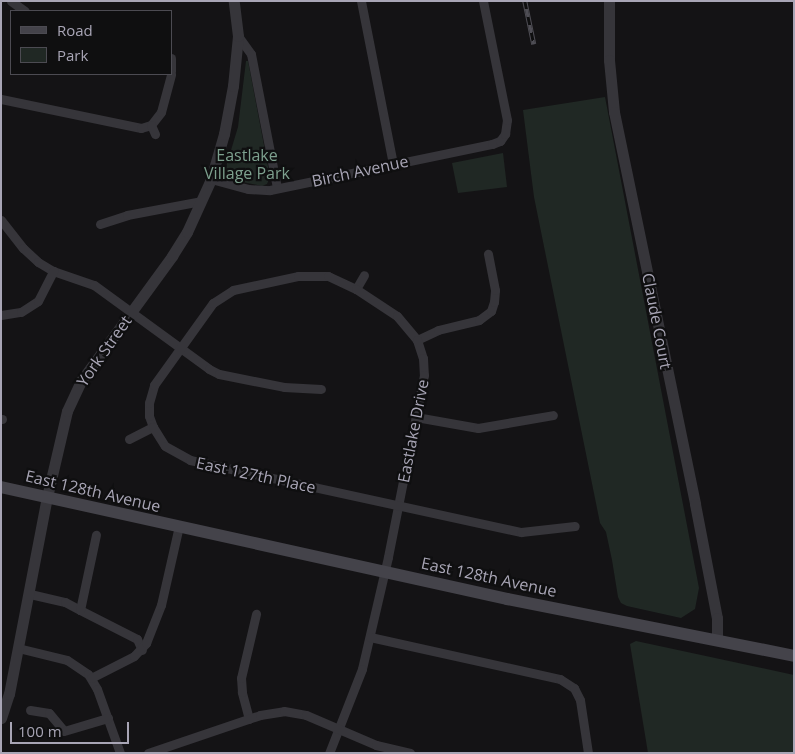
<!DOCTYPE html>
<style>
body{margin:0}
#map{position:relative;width:795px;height:754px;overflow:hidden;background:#141315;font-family:"Open Sans",sans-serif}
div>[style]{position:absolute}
.green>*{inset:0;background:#202824}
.minor>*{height:9px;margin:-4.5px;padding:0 4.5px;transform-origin:4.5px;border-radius:4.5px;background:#36353a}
.tertiary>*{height:11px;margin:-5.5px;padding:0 5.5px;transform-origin:5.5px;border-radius:5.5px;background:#36353a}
.secondary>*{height:12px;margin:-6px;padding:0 6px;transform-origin:6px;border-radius:6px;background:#44434a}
.rail>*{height:4.5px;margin-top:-2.25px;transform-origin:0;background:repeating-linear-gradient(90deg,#0f0f10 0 8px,#4f4e55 0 16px);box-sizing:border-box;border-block:1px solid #4f4e55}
span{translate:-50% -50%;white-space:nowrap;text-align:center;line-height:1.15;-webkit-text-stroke:4.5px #0f0f10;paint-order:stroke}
.park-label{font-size:16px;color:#7da08e}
.street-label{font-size:16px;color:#a8a5b5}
.frame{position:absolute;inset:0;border:2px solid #a8a5b5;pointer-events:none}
.legend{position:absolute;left:10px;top:10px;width:162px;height:65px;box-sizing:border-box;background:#0f0f10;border:1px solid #4c4b52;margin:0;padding:6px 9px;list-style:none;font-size:15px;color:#a8a5b5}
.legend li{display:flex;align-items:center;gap:10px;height:25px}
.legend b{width:25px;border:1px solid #4c4b52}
.scale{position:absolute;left:10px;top:722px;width:119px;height:22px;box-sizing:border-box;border:2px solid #a8a5b5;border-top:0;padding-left:6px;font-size:15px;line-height:18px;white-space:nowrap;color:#a8a5b5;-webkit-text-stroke:4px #0f0f10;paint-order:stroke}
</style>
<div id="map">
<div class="green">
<div style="clip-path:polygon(246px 61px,248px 61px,270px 177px,267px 184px,262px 186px,228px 179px,225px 170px,238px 127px)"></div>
<div style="clip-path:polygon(605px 97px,699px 588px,695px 609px,681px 618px,627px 606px,621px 603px,618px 597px,612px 560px,606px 532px,600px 523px,534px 197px,523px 110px)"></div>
<div style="clip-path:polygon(503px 153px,507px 187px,458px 193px,452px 163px)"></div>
<div style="clip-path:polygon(636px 641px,794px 675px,794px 753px,648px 753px,630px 644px)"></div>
</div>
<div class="minor">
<div style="left:11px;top:1px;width:17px;rotate:36deg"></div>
<div style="left:361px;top:1px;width:166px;rotate:78.9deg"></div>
<div style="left:238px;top:36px;width:22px;rotate:54deg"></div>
<div style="left:251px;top:54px;width:136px;rotate:79deg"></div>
<div style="left:171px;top:58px;width:13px;rotate:90deg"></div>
<div style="left:1px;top:99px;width:143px;rotate:11.7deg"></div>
<div style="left:141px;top:128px;width:10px;rotate:-17deg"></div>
<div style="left:151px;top:125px;width:16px;rotate:-52deg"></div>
<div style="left:161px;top:112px;width:39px;rotate:-75deg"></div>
<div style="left:151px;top:125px;width:10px;rotate:66deg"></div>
<div style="left:211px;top:179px;width:38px;rotate:15deg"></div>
<div style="left:248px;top:189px;width:22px;rotate:3deg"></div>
<div style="left:270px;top:190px;width:227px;rotate:-11.7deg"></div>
<div style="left:492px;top:144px;width:9px;rotate:-21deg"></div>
<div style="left:500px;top:141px;width:9px;rotate:-54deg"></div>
<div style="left:505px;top:134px;width:14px;rotate:-82deg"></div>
<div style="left:507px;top:120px;width:121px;rotate:-101.4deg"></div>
<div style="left:1px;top:220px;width:36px;rotate:52deg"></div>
<div style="left:23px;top:248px;width:21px;rotate:43deg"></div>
<div style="left:38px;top:262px;width:17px;rotate:31deg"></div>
<div style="left:53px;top:271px;width:43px;rotate:18.9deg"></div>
<div style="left:94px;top:285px;width:142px;rotate:36.1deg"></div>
<div style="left:209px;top:369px;width:11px;rotate:27deg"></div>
<div style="left:219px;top:374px;width:66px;rotate:11.3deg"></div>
<div style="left:284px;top:387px;width:37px;rotate:3deg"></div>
<div style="left:100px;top:224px;width:28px;rotate:-18deg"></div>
<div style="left:127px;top:215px;width:75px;rotate:-10.7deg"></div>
<div style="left:356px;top:289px;width:16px;rotate:-60deg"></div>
<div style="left:1px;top:315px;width:20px;rotate:-9deg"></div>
<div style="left:21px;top:312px;width:20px;rotate:-33deg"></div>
<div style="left:38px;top:301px;width:34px;rotate:-63deg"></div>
<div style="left:417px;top:340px;width:23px;rotate:-25deg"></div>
<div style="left:438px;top:330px;width:42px;rotate:-13.7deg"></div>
<div style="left:479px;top:320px;width:15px;rotate:-37deg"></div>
<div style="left:491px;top:311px;width:9px;rotate:-72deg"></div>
<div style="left:494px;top:302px;width:12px;rotate:-85deg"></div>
<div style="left:495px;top:290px;width:37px;rotate:-101deg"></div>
<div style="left:416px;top:417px;width:63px;rotate:10.1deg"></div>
<div style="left:478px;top:428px;width:76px;rotate:-9.8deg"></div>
<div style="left:1px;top:419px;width:1px"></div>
<div style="left:153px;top:427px;width:12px;rotate:-110deg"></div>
<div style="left:149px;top:416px;width:13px;rotate:-90deg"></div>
<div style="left:149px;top:403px;width:19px;rotate:-74deg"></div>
<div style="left:154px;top:385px;width:101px;rotate:-54.3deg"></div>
<div style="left:213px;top:303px;width:24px;rotate:-33deg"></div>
<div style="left:233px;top:290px;width:66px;rotate:-12.2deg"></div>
<div style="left:298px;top:276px;width:30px"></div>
<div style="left:328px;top:276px;width:31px;rotate:25deg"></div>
<div style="left:356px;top:289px;width:49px;rotate:33.4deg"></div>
<div style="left:397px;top:316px;width:31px;rotate:50deg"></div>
<div style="left:417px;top:340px;width:19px;rotate:72deg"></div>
<div style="left:423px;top:358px;width:17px;rotate:87deg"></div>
<div style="left:424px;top:375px;width:186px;rotate:101.2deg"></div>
<div style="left:388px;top:557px;width:115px;rotate:103.1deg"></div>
<div style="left:362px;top:669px;width:90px;rotate:111.4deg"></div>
<div style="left:129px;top:439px;width:27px;rotate:-27deg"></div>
<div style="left:153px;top:427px;width:22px;rotate:58deg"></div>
<div style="left:165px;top:446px;width:29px;rotate:29deg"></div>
<div style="left:190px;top:460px;width:339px;rotate:12.3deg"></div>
<div style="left:521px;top:532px;width:54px;rotate:-6.3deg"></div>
<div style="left:30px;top:594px;width:36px;rotate:13deg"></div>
<div style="left:65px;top:602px;width:17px;rotate:28deg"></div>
<div style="left:80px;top:610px;width:64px;rotate:27deg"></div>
<div style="left:137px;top:639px;width:12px;rotate:66deg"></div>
<div style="left:80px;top:610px;width:77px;rotate:-78deg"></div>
<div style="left:370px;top:637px;width:195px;rotate:12.5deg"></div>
<div style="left:560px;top:679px;width:17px;rotate:33deg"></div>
<div style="left:574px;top:688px;width:13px;rotate:63deg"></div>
<div style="left:580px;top:700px;width:54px;rotate:81.4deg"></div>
<div style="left:18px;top:648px;width:50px;rotate:13.8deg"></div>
<div style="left:67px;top:660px;width:25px;rotate:34deg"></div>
<div style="left:88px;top:674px;width:17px;rotate:59deg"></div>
<div style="left:97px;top:689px;width:68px;rotate:70.2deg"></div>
<div style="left:91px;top:678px;width:48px;rotate:-27.1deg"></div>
<div style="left:134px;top:656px;width:18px;rotate:-47deg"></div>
<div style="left:146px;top:643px;width:41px;rotate:-68.5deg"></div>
<div style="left:161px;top:605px;width:81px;rotate:-77.2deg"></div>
<div style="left:30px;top:710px;width:19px;rotate:9deg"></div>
<div style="left:49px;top:713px;width:23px;rotate:50deg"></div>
<div style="left:64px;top:731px;width:46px;rotate:-16.5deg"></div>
<div style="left:249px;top:719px;width:28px;rotate:-105deg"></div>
<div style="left:242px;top:692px;width:14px;rotate:-94deg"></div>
<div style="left:241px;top:678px;width:66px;rotate:-76.8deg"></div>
<div style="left:148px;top:753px;width:118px;rotate:-18.7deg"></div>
<div style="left:260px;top:715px;width:24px;rotate:-9deg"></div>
<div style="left:284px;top:711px;width:22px;rotate:10deg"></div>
<div style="left:306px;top:715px;width:76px;rotate:23.2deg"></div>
<div style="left:376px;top:745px;width:35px;rotate:13deg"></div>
</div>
<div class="tertiary">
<div style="left:609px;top:1px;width:59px;rotate:90deg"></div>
<div style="left:609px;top:60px;width:52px;rotate:84.5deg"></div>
<div style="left:614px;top:112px;width:400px;rotate:78.3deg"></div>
<div style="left:695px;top:504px;width:116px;rotate:79.1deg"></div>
<div style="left:717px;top:618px;width:21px;rotate:90deg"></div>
<div style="left:1px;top:718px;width:25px;rotate:-72deg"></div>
<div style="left:9px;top:694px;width:201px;rotate:-79.1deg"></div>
<div style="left:47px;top:497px;width:88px;rotate:-76.9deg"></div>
<div style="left:67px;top:411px;width:33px;rotate:-65deg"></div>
<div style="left:81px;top:381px;width:155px;rotate:-53.9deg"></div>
<div style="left:172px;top:256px;width:28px;rotate:-58deg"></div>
<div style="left:187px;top:232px;width:58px;rotate:-65.6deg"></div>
<div style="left:211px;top:179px;width:47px;rotate:-73.9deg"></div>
<div style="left:224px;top:134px;width:49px;rotate:-79.4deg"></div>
<div style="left:233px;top:86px;width:50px;rotate:-84.3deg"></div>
<div style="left:238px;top:36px;width:35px;rotate:-97deg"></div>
</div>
<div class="secondary">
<div style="left:1px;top:487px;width:518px;rotate:12.48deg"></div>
<div style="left:507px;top:599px;width:293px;rotate:11.2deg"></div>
</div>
<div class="rail">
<div style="left:525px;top:1px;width:44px;rotate:78.2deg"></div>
</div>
<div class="park-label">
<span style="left:247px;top:164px">Eastlake<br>Village Park</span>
</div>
<div class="street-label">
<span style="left:360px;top:171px;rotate:-12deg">Birch Avenue</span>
<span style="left:657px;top:321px;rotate:79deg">Claude Court</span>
<span style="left:104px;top:351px;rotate:-55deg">York Street</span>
<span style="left:413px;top:431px;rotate:-79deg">Eastlake Drive</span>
<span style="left:256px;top:475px;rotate:12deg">East 127th Place</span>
<span style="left:93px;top:491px;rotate:13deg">East 128th Avenue</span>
<span style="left:489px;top:577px;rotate:12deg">East 128th Avenue</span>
</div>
<div class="frame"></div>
<ul class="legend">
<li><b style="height:6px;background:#44434a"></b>Road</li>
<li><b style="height:14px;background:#202824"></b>Park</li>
</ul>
<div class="scale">100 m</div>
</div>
